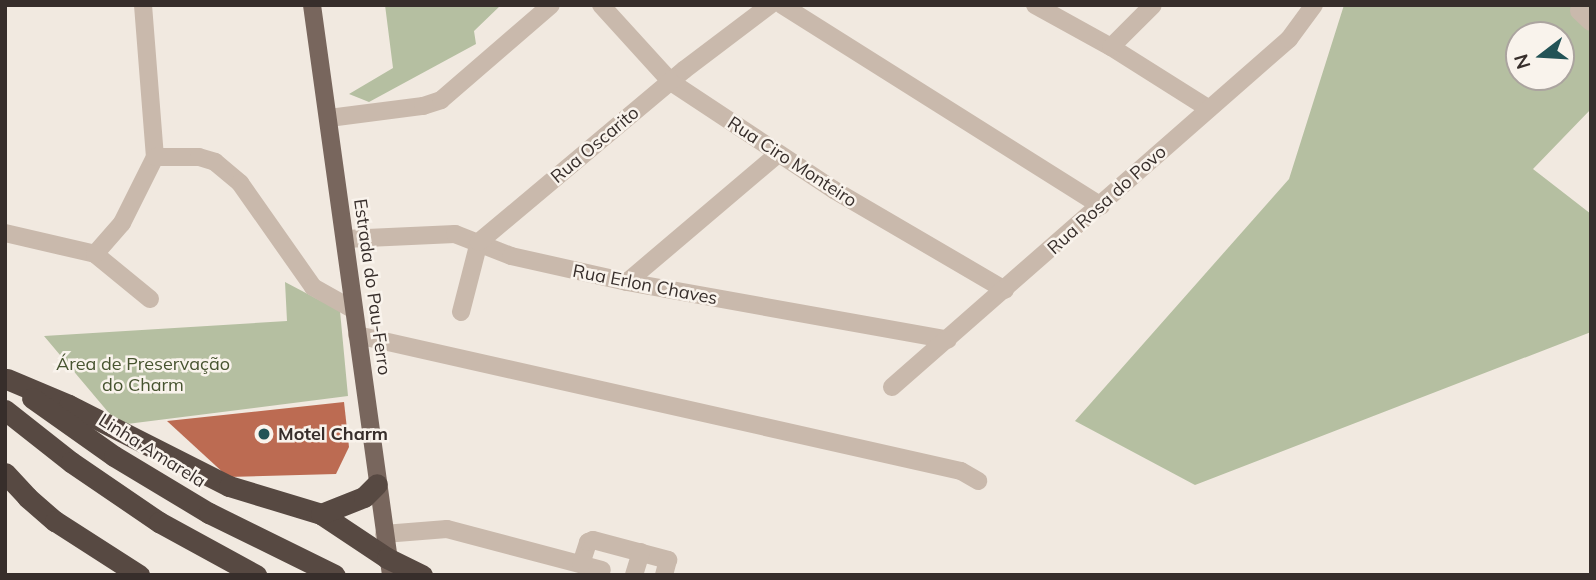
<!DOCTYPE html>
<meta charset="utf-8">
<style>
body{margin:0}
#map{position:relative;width:1596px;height:580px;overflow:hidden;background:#f1e9e0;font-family:Mulish,sans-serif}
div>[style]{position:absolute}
.green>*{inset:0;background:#b5bfa1}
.building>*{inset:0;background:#bc6b52}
.minor>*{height:18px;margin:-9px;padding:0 9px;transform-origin:9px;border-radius:9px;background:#c9b9ac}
.major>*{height:18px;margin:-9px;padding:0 9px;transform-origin:9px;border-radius:9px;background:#78665d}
.highway>*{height:21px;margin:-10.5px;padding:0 10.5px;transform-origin:10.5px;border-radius:10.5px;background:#574942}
.dots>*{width:19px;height:19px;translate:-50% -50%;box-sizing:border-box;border:4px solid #f9f3ec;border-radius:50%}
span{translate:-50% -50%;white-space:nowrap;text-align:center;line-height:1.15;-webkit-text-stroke:5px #f9f3ec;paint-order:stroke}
.street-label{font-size:18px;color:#372e2b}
.park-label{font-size:18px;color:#475430}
.poi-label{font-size:18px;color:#372e2b;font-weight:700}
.left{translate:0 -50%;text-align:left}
.frame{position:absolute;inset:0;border:7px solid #372e2b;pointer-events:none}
.north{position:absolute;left:1505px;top:21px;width:70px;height:70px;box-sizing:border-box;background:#f9f3ec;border:2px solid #aba49f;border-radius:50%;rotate:253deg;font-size:19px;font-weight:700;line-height:28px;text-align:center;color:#372e2b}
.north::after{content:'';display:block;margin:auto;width:24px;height:32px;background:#235356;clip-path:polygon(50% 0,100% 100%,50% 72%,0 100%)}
</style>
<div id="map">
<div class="green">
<div style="clip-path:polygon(385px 5px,501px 5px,474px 31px,476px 44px,369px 102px,349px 94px,393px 68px)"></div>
<div style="clip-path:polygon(evenodd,1344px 5px,1591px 5px,1591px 109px,1533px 169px,1591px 214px,1591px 332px,1195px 485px,1075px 421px,1289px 179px,1344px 5px,1519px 35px,1561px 35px,1561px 77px,1519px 77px,1519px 35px)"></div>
<div style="clip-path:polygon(285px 282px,340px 311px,348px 396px,119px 425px,44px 336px,287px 321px)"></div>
</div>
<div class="building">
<div style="clip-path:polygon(344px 402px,349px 447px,336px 474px,228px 477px,167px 421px)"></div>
</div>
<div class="minor">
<div style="left:143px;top:5px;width:152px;rotate:85.5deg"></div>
<div style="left:601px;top:5px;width:104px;rotate:47.7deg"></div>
<div style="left:671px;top:82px;width:196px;rotate:33.5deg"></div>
<div style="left:834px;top:190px;width:198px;rotate:30.3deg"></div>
<div style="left:782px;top:5px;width:377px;rotate:32.2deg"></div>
<div style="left:1035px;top:5px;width:87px;rotate:28.9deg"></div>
<div style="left:1111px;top:47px;width:115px;rotate:32.2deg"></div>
<div style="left:1579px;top:11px;width:16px;rotate:43deg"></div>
<div style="left:1111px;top:47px;width:59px;rotate:-45deg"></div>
<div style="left:329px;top:118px;width:95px;rotate:-7.3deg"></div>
<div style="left:423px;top:106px;width:19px;rotate:-18deg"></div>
<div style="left:441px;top:100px;width:145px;rotate:-40.8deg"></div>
<div style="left:5px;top:233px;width:92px;rotate:13.1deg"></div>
<div style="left:95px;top:254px;width:71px;rotate:39.3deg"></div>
<div style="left:345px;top:239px;width:110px;rotate:-2.6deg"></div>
<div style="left:455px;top:234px;width:60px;rotate:21.4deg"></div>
<div style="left:511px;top:256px;width:119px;rotate:12.6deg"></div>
<div style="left:627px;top:282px;width:326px;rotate:10.2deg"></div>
<div style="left:95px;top:254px;width:41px;rotate:-48.9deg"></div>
<div style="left:122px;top:223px;width:74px;rotate:-63.4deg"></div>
<div style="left:155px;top:157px;width:44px"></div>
<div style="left:199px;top:157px;width:17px;rotate:17deg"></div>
<div style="left:215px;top:162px;width:33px;rotate:40deg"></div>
<div style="left:240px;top:183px;width:127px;rotate:54.9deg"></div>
<div style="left:313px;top:287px;width:47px;rotate:29.3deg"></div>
<div style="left:627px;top:282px;width:198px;rotate:-40.3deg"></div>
<div style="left:461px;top:312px;width:72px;rotate:-75.6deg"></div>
<div style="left:479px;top:242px;width:268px;rotate:-40deg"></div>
<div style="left:684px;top:70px;width:108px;rotate:-37.1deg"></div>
<div style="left:357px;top:335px;width:619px;rotate:12.69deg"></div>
<div style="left:961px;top:471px;width:20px;rotate:30deg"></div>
<div style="left:892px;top:387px;width:528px;rotate:-41.24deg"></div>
<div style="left:1289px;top:39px;width:42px;rotate:-53.7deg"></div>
<div style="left:384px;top:534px;width:63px;rotate:-4.5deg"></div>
<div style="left:447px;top:529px;width:160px;rotate:14.8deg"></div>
<div style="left:581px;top:564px;width:23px;rotate:-72deg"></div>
<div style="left:588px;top:542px;width:5px;rotate:-22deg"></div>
<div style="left:593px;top:540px;width:78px;rotate:14.9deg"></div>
<div style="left:668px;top:560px;width:16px;rotate:105deg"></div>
<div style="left:634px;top:575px;width:24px;rotate:-73deg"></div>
</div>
<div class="major">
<div style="left:312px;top:5px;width:575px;rotate:82.11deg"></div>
</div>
<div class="highway">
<div style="left:7px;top:379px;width:67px;rotate:22.8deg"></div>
<div style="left:69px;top:405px;width:179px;rotate:26.9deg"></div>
<div style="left:229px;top:486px;width:96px;rotate:16.9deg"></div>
<div style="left:321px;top:514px;width:79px;rotate:33.7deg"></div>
<div style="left:387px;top:558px;width:39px;rotate:26deg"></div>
<div style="left:32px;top:398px;width:100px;rotate:35.3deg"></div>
<div style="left:114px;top:456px;width:111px;rotate:31deg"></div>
<div style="left:209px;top:513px;width:140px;rotate:26.2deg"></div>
<div style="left:5px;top:410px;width:84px;rotate:38.2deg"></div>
<div style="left:71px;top:462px;width:107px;rotate:34.3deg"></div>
<div style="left:159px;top:522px;width:111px;rotate:28.7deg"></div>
<div style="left:5px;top:473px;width:33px;rotate:47deg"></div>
<div style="left:27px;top:497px;width:37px;rotate:41deg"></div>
<div style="left:55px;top:521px;width:100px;rotate:32.7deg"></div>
<div style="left:321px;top:514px;width:46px;rotate:-21.6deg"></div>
<div style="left:364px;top:497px;width:18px;rotate:-45deg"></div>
</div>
<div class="dots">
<div style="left:264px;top:434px;background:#235356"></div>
</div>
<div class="street-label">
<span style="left:595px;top:145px;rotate:-40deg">Rua Oscarito</span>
<span style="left:792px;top:162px;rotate:33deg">Rua Ciro Monteiro</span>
<span style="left:1107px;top:200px;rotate:-42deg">Rua Rosa do Povo</span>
<span style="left:645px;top:285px;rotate:11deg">Rua Erlon Chaves</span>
<span style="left:372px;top:287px;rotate:82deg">Estrada do Pau-Ferro</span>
<span style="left:152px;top:451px;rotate:32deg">Linha Amarela</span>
</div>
<div class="park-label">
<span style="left:143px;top:375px">Área de Preservação<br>do Charm</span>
</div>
<div class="poi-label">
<span class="left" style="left:278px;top:434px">Motel Charm</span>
</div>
<div class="frame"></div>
<div class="north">N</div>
</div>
